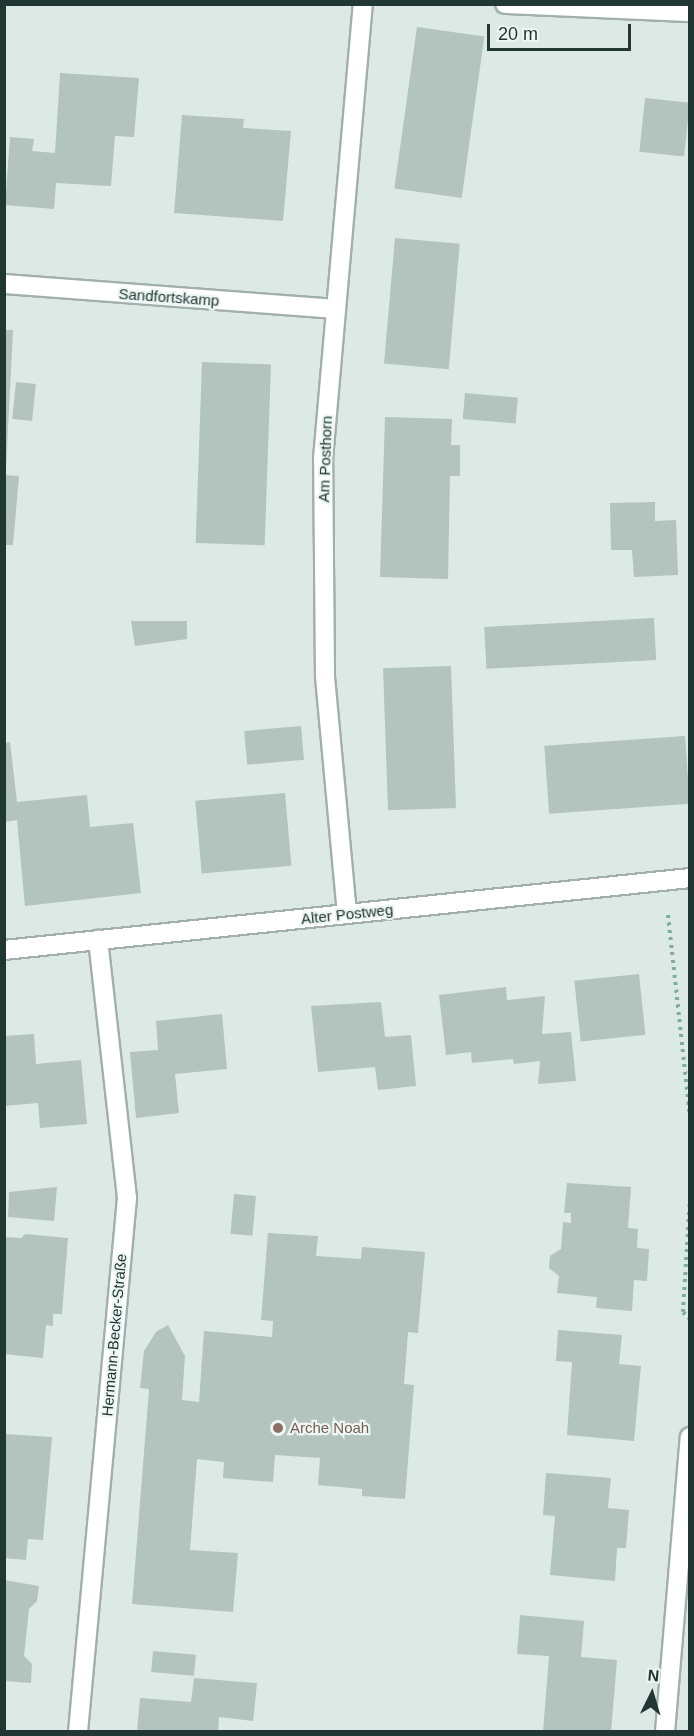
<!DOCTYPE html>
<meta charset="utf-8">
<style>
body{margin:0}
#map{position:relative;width:694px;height:1736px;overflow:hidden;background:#dde9e5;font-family:Arial,sans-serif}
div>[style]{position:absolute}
.building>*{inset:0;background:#b3c3be;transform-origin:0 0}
.path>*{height:4px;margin-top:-2px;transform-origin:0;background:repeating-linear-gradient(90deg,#7faba2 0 3px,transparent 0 7.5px)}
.roads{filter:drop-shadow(2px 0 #a1b0ac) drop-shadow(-2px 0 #a1b0ac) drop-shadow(0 2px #a1b0ac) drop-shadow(0 -2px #a1b0ac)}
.street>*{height:18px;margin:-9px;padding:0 9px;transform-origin:9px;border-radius:9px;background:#fff}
.dots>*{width:16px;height:16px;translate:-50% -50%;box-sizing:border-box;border:3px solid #edf6f2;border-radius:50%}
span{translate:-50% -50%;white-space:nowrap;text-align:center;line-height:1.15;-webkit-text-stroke:4.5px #edf6f2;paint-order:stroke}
.street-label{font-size:15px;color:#203733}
.education-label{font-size:15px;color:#785e54}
.left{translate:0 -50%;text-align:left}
.frame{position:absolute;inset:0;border:6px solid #203733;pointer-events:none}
.north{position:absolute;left:622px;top:1664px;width:60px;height:60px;-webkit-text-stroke:4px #edf6f2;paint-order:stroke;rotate:5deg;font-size:16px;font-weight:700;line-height:24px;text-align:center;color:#203733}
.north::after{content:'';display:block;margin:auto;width:21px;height:27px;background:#203733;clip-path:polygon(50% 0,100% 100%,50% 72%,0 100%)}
.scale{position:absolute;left:487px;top:24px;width:144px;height:27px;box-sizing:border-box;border:3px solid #203733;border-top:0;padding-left:8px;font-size:18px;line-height:21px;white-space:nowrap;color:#203733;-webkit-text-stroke:4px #edf6f2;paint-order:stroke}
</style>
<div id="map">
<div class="building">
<div style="left:417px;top:27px;width:68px;height:163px;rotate:8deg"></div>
<div style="clip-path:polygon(60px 73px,139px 78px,134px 137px,115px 136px,111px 186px,56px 183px,54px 209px,5px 205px,10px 137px,34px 139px,32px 151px,55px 153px)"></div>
<div style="left:645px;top:98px;width:45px;height:54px;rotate:6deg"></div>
<div style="clip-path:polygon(182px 115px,244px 119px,243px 128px,291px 131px,283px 221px,174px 213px)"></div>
<div style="left:395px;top:238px;width:65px;height:126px;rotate:5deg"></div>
<div style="clip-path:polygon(4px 330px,13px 330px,6px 469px,4px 469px)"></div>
<div style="left:202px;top:362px;width:69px;height:181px;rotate:2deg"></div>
<div style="left:16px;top:382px;width:20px;height:37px;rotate:6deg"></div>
<div style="left:465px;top:393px;width:53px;height:26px;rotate:5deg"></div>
<div style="clip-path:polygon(385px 417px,452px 419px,451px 445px,460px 445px,460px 476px,450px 476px,448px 579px,380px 577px)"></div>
<div style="clip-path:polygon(4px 475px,19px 476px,13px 545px,4px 545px)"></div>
<div style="clip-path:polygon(655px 502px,655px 521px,676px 520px,678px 575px,634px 577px,632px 550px,611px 550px,610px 503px)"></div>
<div style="left:654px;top:618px;width:42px;height:170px;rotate:87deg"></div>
<div style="clip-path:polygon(131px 621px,187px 621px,187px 639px,135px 646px)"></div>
<div style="left:451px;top:666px;width:142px;height:68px;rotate:88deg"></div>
<div style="left:301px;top:726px;width:34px;height:57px;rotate:85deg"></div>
<div style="left:685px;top:736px;width:68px;height:141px;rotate:86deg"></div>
<div style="clip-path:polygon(10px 742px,17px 802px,87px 795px,90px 827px,133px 823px,141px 893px,25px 906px,17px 820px,5px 822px,5px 743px)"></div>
<div style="left:285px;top:793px;width:73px;height:90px;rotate:85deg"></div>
<div style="left:639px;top:974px;width:61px;height:65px;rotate:84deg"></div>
<div style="clip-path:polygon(506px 987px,507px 1000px,545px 996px,542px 1034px,571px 1032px,576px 1081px,538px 1084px,540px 1061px,514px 1064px,513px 1059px,472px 1063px,471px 1052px,446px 1055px,439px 995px)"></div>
<div style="clip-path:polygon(381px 1002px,385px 1037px,411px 1035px,416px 1086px,378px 1090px,375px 1067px,318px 1072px,311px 1006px)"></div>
<div style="clip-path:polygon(222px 1014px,227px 1069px,175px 1074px,179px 1113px,136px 1118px,130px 1052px,158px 1050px,156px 1021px)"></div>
<div style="clip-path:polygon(34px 1034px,36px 1064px,81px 1060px,87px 1124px,40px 1128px,38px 1103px,4px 1106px,4px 1036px)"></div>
<div style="clip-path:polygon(567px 1183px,631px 1187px,628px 1228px,638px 1229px,637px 1248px,649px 1249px,647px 1281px,634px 1280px,632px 1311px,596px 1308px,597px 1297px,557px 1293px,559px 1276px,549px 1268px,550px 1256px,561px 1249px,563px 1222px,571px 1223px,571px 1213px,564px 1213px)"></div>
<div style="clip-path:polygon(57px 1187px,54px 1221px,8px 1217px,9px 1192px)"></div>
<div style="left:234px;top:1194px;width:22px;height:40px;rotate:5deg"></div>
<div style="clip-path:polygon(268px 1233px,318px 1236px,316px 1256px,361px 1259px,362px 1247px,425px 1252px,418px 1333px,408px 1332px,404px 1384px,414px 1385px,405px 1499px,362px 1496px,362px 1489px,318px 1485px,320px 1458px,275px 1455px,273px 1482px,223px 1478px,224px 1462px,197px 1459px,190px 1550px,238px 1553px,233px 1612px,132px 1604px,149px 1389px,140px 1388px,144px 1351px,156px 1332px,168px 1325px,185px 1356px,182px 1400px,199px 1402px,204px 1331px,272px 1337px,273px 1321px,261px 1320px)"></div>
<div style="clip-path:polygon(25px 1234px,68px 1238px,62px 1314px,53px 1314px,53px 1326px,46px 1325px,43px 1358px,4px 1354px,4px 1237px,21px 1238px)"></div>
<div style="clip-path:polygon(558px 1330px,622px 1335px,619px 1364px,641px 1366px,634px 1441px,567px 1435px,572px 1362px,556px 1361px)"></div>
<div style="clip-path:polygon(4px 1434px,52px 1437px,43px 1540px,28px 1539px,26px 1560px,4px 1558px)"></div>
<div style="clip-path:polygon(546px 1473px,611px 1478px,608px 1508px,629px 1510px,626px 1548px,617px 1548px,615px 1581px,550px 1575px,555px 1516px,543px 1515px)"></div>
<div style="clip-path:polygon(4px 1580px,39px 1586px,37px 1601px,29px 1609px,24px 1656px,32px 1664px,31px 1683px,4px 1681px)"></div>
<div style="clip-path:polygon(520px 1615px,584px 1621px,581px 1657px,617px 1660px,611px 1732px,543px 1732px,549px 1656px,517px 1654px)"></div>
<div style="left:153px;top:1651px;width:43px;height:21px;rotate:5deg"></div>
<div style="clip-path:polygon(194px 1678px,257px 1683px,253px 1721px,219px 1717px,218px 1732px,137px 1732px,140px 1698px,191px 1702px)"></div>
</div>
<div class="path">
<div style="left:668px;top:915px;width:205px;rotate:83.8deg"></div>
<div style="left:690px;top:1197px;width:115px;rotate:93.5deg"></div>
<div style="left:683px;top:1312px;width:10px;rotate:45deg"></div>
</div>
<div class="roads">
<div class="street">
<div style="left:505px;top:4px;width:185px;rotate:2.5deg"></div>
<div style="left:4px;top:284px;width:331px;rotate:4.3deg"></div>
<div style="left:347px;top:914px;width:240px;rotate:-95.3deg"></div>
<div style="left:325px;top:675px;width:216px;rotate:-90.5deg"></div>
<div style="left:323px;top:459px;width:457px;rotate:-85deg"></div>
<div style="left:4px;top:950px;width:690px;rotate:-5.99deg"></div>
<div style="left:78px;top:1732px;width:536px;rotate:-84.76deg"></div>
<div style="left:127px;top:1198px;width:260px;rotate:-96.4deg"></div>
<div style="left:665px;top:1732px;width:296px;rotate:-85.2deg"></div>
</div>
</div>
<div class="dots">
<div style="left:278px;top:1428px;background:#8d6e63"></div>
</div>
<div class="street-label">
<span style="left:169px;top:297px;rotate:4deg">Sandfortskamp</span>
<span style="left:325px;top:459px;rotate:-88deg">Am Posthorn</span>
<span style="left:347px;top:914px;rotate:-6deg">Alter Postweg</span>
<span style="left:114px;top:1335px;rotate:-85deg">Hermann-Becker-Straße</span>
</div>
<div class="education-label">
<span class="left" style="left:290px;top:1428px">Arche Noah</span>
</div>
<div class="frame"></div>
<div class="north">N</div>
<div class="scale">20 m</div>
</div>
